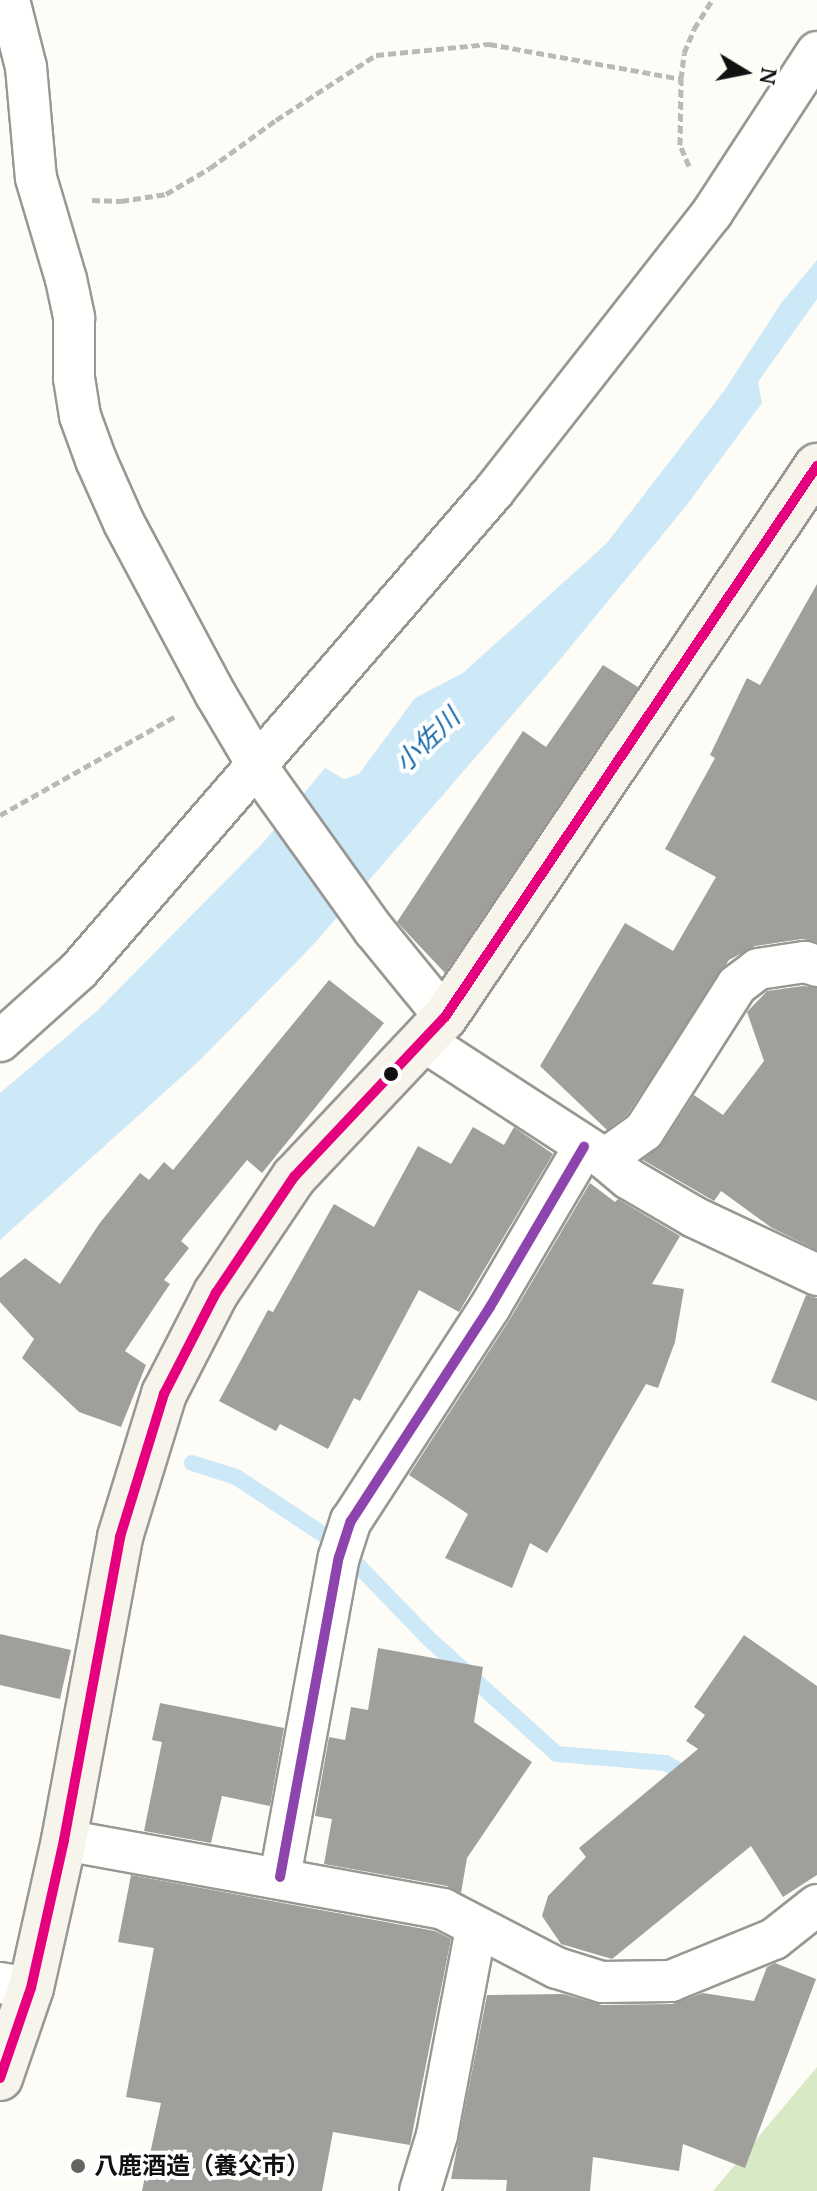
<!DOCTYPE html>
<meta charset="utf-8">
<style>
body{margin:0}
#map{position:relative;width:817px;height:2191px;overflow:hidden;background:#fdfcf7;font-family:"PT Serif","Noto Sans JP",serif}
div>[style]{position:absolute}
.forest>*{inset:0;background:#d8eac5}
.water>*{inset:0;background:#cde8f7}
.stream>*{height:16px;margin:-8px;padding:0 8px;transform-origin:8px;border-radius:8px;background:#cde8f7}
.building>*{inset:0;background:#a19f9c}
.path>*{height:5px;margin-top:-2.5px;transform-origin:0;background:repeating-linear-gradient(90deg,#b9b9b8 0 8px,transparent 0 12px)}
.roads{filter:drop-shadow(2px 0 #979795) drop-shadow(-2px 0 #979795) drop-shadow(0 2px #979795) drop-shadow(0 -2px #979795)}
.minor>*{height:40px;margin:-20px;padding:0 20px;transform-origin:20px;border-radius:20px;background:#fffffe}
.secondary>*{height:44px;margin:-22px;padding:0 22px;transform-origin:22px;border-radius:22px;background:#f6f4eb}
.bus-1>*{height:10px;margin:-5px;padding:0 5px;transform-origin:5px;border-radius:5px;background:#8e44ad}
.bus-2>*{height:10px;margin:-5px;padding:0 5px;transform-origin:5px;border-radius:5px;background:#e5007d}
.dots>*{width:22px;height:22px;translate:-50% -50%;box-sizing:border-box;border:4px solid #fff;border-radius:50%}
span{translate:-50% -50%;white-space:nowrap;text-align:center;line-height:1.15;-webkit-text-stroke:8px #fff;paint-order:stroke}
.poi-label{font-size:24px;color:#111;font-weight:700}
.left{translate:0 -50%;text-align:left}
.water-label{font-size:26px;color:#1768a6;font-style:italic}
.north{position:absolute;left:705px;top:32px;width:80px;height:80px;-webkit-text-stroke:6px #fff;paint-order:stroke;rotate:100deg;font-size:22px;font-weight:700;line-height:32px;text-align:center;color:#111}
.north::after{content:'';display:block;margin:auto;width:28px;height:36px;background:#111;clip-path:polygon(50% 0,100% 100%,50% 72%,0 100%)}
</style>
<div id="map">
<div class="forest">
<div style="clip-path:polygon(817px 2067px,817px 2191px,713px 2191px)"></div>
</div>
<div class="water">
<div style="clip-path:polygon(817px 260px,817px 299px,758px 382px,762px 403px,686px 506px,558px 662px,313px 945px,199px 1061px,0 1240px,0 1093px,98px 1010px,262px 844px,325px 768px,344px 779px,359px 774px,415px 698px,463px 673px,606px 544px,724px 391px,782px 302px)"></div>
</div>
<div class="stream">
<div style="left:192px;top:1463px;width:46px;rotate:17.7deg"></div>
<div style="left:236px;top:1477px;width:113px;rotate:33.4deg"></div>
<div style="left:347px;top:1554px;width:117px;rotate:46deg"></div>
<div style="left:428px;top:1638px;width:173px;rotate:42deg"></div>
<div style="left:557px;top:1754px;width:109px;rotate:4.7deg"></div>
<div style="left:666px;top:1763px;width:32px;rotate:30deg"></div>
</div>
<div class="building">
<div style="clip-path:polygon(817px 584px,817px 942px,802px 939px,755px 946px,729px 960px,627px 1115px,607px 1130px,540px 1066px,625px 923px,673px 951px,716px 877px,665px 849px,715px 758px,710px 755px,747px 678px,760px 685px)"></div>
<div style="clip-path:polygon(603px 665px,638px 687px,445px 973px,397px 922px,523px 731px,546px 747px)"></div>
<div style="clip-path:polygon(329px 980px,384px 1023px,262px 1173px,247px 1160px,181px 1241px,189px 1248px,164px 1280px,170px 1284px,125px 1351px,146px 1365px,121px 1427px,79px 1412px,22px 1358px,34px 1339px,0 1302px,0 1278px,25px 1258px,60px 1284px,99px 1224px,140px 1173px,149px 1180px,164px 1162px,173px 1170px)"></div>
<div style="clip-path:polygon(803px 986px,817px 988px,817px 1250px,772px 1228px,721px 1191px,714px 1201px,643px 1160px,663px 1143px,694px 1095px,723px 1115px,764px 1061px,747px 1012px,767px 991px)"></div>
<div style="clip-path:polygon(473px 1127px,504px 1145px,514px 1127px,553px 1154px,459px 1312px,419px 1290px,360px 1401px,354px 1398px,328px 1449px,280px 1424px,276px 1431px,219px 1401px,268px 1310px,273px 1312px,334px 1204px,374px 1227px,418px 1146px,451px 1164px)"></div>
<div style="clip-path:polygon(590px 1183px,615px 1202px,618px 1199px,680px 1236px,652px 1284px,684px 1289px,675px 1342px,658px 1388px,646px 1384px,547px 1553px,530px 1543px,512px 1588px,445px 1558px,468px 1514px,409px 1475px,510px 1319px)"></div>
<div style="clip-path:polygon(806px 1295px,817px 1298px,817px 1401px,771px 1382px)"></div>
<div style="clip-path:polygon(0 1634px,71px 1650px,60px 1699px,0 1685px)"></div>
<div style="clip-path:polygon(744px 1635px,817px 1686px,817px 1875px,783px 1897px,751px 1846px,612px 1959px,561px 1944px,542px 1916px,548px 1896px,586px 1857px,579px 1848px,698px 1749px,686px 1741px,705px 1715px,694px 1707px)"></div>
<div style="clip-path:polygon(378px 1648px,483px 1667px,474px 1722px,532px 1762px,467px 1858px,461px 1893px,447px 1886px,324px 1864px,332px 1819px,315px 1816px,329px 1737px,345px 1740px,351px 1707px,368px 1710px)"></div>
<div style="clip-path:polygon(160px 1703px,284px 1728px,270px 1806px,222px 1796px,211px 1843px,144px 1831px,162px 1742px,152px 1740px)"></div>
<div style="clip-path:polygon(131px 1875px,435px 1931px,451px 1939px,410px 2145px,333px 2132px,322px 2191px,142px 2191px,161px 2103px,126px 2097px,154px 1948px,118px 1942px)"></div>
<div style="clip-path:polygon(775px 1963px,816px 1979px,745px 2168px,683px 2144px,679px 2171px,593px 2157px,590px 2191px,506px 2191px,507px 2180px,451px 2179px,487px 1995px,563px 1994px,602px 2005px,672px 2004px,703px 1993px,754px 2001px,767px 1967px)"></div>
</div>
<div class="path">
<div style="left:689px;top:166px;width:23px;rotate:-113deg"></div>
<div style="left:680px;top:145px;width:66px;rotate:-89.1deg"></div>
<div style="left:681px;top:79px;width:26px;rotate:-83deg"></div>
<div style="left:684px;top:53px;width:26px;rotate:-67deg"></div>
<div style="left:694px;top:29px;width:34px;rotate:-58deg"></div>
<div style="left:92px;top:200px;width:29px;rotate:2deg"></div>
<div style="left:121px;top:201px;width:46px;rotate:-8.8deg"></div>
<div style="left:166px;top:194px;width:51px;rotate:-30.6deg"></div>
<div style="left:210px;top:168px;width:82px;rotate:-36deg"></div>
<div style="left:276px;top:120px;width:119px;rotate:-33deg"></div>
<div style="left:376px;top:55px;width:114px;rotate:-5.6deg"></div>
<div style="left:489px;top:44px;width:195px;rotate:10.3deg"></div>
<div style="left:0;top:815px;width:202px;rotate:-29.4deg"></div>
</div>
<div class="roads">
<div class="minor">
<div style="left:9px;top:0;width:69px;rotate:75.8deg"></div>
<div style="left:26px;top:67px;width:111px;rotate:84.9deg"></div>
<div style="left:36px;top:178px;width:105px;rotate:73.5deg"></div>
<div style="left:66px;top:279px;width:40px;rotate:78deg"></div>
<div style="left:74px;top:318px;width:60px;rotate:90deg"></div>
<div style="left:74px;top:378px;width:38px;rotate:81deg"></div>
<div style="left:80px;top:416px;width:47px;rotate:70deg"></div>
<div style="left:96px;top:460px;width:69px;rotate:66deg"></div>
<div style="left:124px;top:523px;width:195px;rotate:61.9deg"></div>
<div style="left:216px;top:695px;width:96px;rotate:59.4deg"></div>
<div style="left:265px;top:778px;width:187px;rotate:54.4deg"></div>
<div style="left:374px;top:930px;width:112px;rotate:50.8deg"></div>
<div style="left:422px;top:1040px;width:218px;rotate:33deg"></div>
<div style="left:605px;top:1159px;width:31px;rotate:40deg"></div>
<div style="left:629px;top:1179px;width:75px;rotate:30.3deg"></div>
<div style="left:694px;top:1217px;width:136px;rotate:25.2deg"></div>
<div style="left:0;top:1041px;width:106px;rotate:-41.9deg"></div>
<div style="left:79px;top:970px;width:634px;rotate:-49.09deg"></div>
<div style="left:494px;top:491px;width:353px;rotate:-51.9deg"></div>
<div style="left:712px;top:213px;width:192px;rotate:-56.9deg"></div>
<div style="left:605px;top:1159px;width:48px;rotate:-35.7deg"></div>
<div style="left:644px;top:1131px;width:173px;rotate:-57.5deg"></div>
<div style="left:737px;top:985px;width:26px;rotate:-37deg"></div>
<div style="left:758px;top:969px;width:48px;rotate:-8.5deg"></div>
<div style="left:805px;top:962px;width:13px;rotate:18deg"></div>
<div style="left:64px;top:1840px;width:385px;rotate:10.3deg"></div>
<div style="left:443px;top:1909px;width:128px;rotate:27.4deg"></div>
<div style="left:557px;top:1968px;width:47px;rotate:17.3deg"></div>
<div style="left:602px;top:1982px;width:69px;rotate:-0.8deg"></div>
<div style="left:671px;top:1981px;width:111px;rotate:-22.2deg"></div>
<div style="left:774px;top:1939px;width:55px;rotate:-38.3deg"></div>
<div style="left:280px;top:1877px;width:325px;rotate:-79.6deg"></div>
<div style="left:339px;top:1557px;width:38px;rotate:-72deg"></div>
<div style="left:351px;top:1521px;width:255px;rotate:-57deg"></div>
<div style="left:490px;top:1307px;width:186px;rotate:-59.6deg"></div>
<div style="left:0;top:1983px;width:31px;rotate:9deg"></div>
<div style="left:420px;top:2191px;width:59px;rotate:-73.1deg"></div>
<div style="left:437px;top:2135px;width:210px;rotate:-79.3deg"></div>
</div>
<div class="secondary">
<div style="left:0;top:2078px;width:95px;rotate:-71deg"></div>
<div style="left:31px;top:1988px;width:152px;rotate:-77.4deg"></div>
<div style="left:64px;top:1840px;width:308px;rotate:-79.5deg"></div>
<div style="left:120px;top:1537px;width:150px;rotate:-72.9deg"></div>
<div style="left:164px;top:1394px;width:114px;rotate:-62.8deg"></div>
<div style="left:216px;top:1293px;width:140px;rotate:-56.1deg"></div>
<div style="left:294px;top:1177px;width:220px;rotate:-46.7deg"></div>
<div style="left:445px;top:1017px;width:665px;rotate:-55.98deg"></div>
</div>
</div>
<div class="bus-1">
<div style="left:280px;top:1877px;width:325px;rotate:-79.6deg"></div>
<div style="left:339px;top:1557px;width:38px;rotate:-72deg"></div>
<div style="left:351px;top:1521px;width:255px;rotate:-57deg"></div>
<div style="left:490px;top:1307px;width:186px;rotate:-59.6deg"></div>
</div>
<div class="bus-2">
<div style="left:0;top:2078px;width:95px;rotate:-71deg"></div>
<div style="left:31px;top:1988px;width:152px;rotate:-77.4deg"></div>
<div style="left:64px;top:1840px;width:308px;rotate:-79.5deg"></div>
<div style="left:120px;top:1537px;width:150px;rotate:-72.9deg"></div>
<div style="left:164px;top:1394px;width:114px;rotate:-62.8deg"></div>
<div style="left:216px;top:1293px;width:140px;rotate:-56.1deg"></div>
<div style="left:294px;top:1177px;width:220px;rotate:-46.7deg"></div>
<div style="left:445px;top:1017px;width:665px;rotate:-55.98deg"></div>
</div>
<div class="dots">
<div style="left:391px;top:1074px;background:#111"></div>
<div style="left:78px;top:2166px;background:#646362"></div>
</div>
<div class="poi-label">
<span class="left" style="left:94px;top:2166px">八鹿酒造（養父市）</span>
</div>
<div class="water-label">
<span style="left:427px;top:740px;rotate:-44deg">小佐川</span>
</div>
<div class="north">N</div>
</div>
